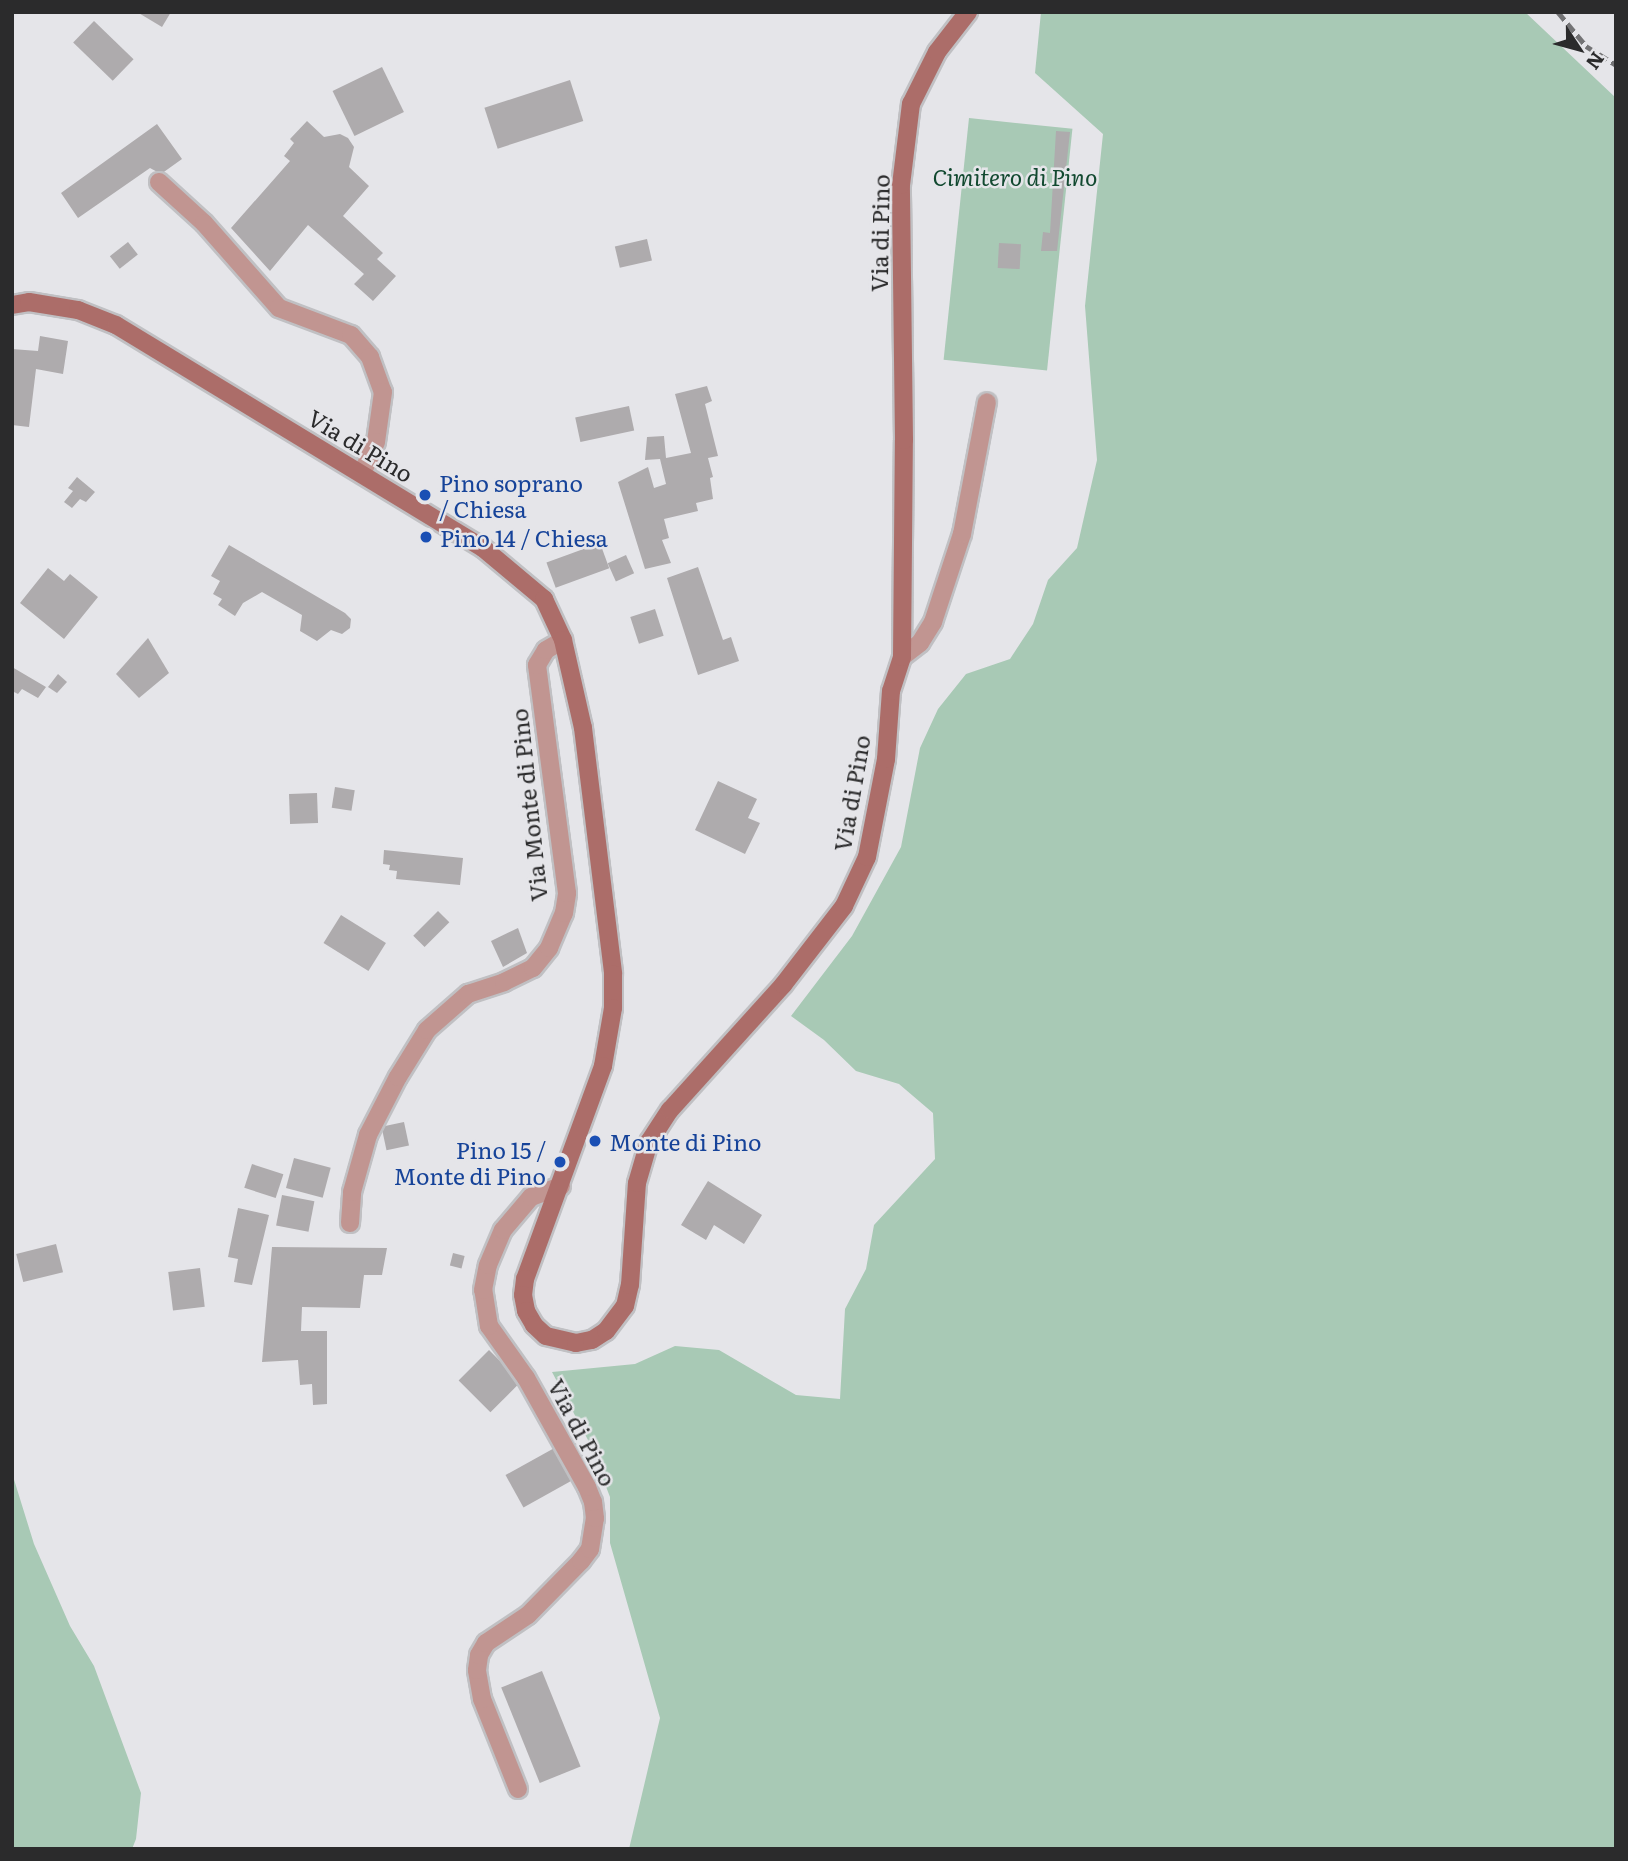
<!DOCTYPE html>
<style>
body{margin:0}
#map{position:relative;width:1628px;height:1861px;overflow:hidden;background:#e5e5e9;font-family:Literata,serif}
div>[style]{position:absolute}
.green>*{inset:0;background:#a8c9b5;transform-origin:0 0}
.building>*{inset:0;background:#aeabad;transform-origin:0 0}
.roads{filter:drop-shadow(2px 0 #c0c0c3) drop-shadow(-2px 0 #c0c0c3) drop-shadow(0 2px #c0c0c3) drop-shadow(0 -2px #c0c0c3)}
.street>*{height:18px;margin:-9px;padding:0 9px;transform-origin:9px;border-radius:9px;background:#c19591}
.secondary>*{height:18px;margin:-9px;padding:0 9px;transform-origin:9px;border-radius:9px;background:#ac6d69}
.rail>*{height:5px;margin-top:-2.5px;transform-origin:0;background:repeating-linear-gradient(90deg,#737375 0 10px,transparent 0 15px)}
.dots>*{width:19px;height:19px;translate:-50% -50%;box-sizing:border-box;border:4px solid #e5e5e9;border-radius:50%}
span{translate:-50% -50%;white-space:nowrap;text-align:center;line-height:1.15;-webkit-text-stroke:5px #e5e5e9;paint-order:stroke}
.park-label{font-size:23px;color:#124930;font-style:italic}
.street-label{font-size:23px;color:#2b2b2c}
.transit-label{font-size:23px;color:#164399}
.left{translate:0 -50%;text-align:left}
.right{translate:-100% -50%;text-align:right}
.frame{position:absolute;inset:0;border:14px solid #2b2b2c;pointer-events:none}
.north{position:absolute;left:1544px;top:14px;width:70px;height:70px;-webkit-text-stroke:5px #e5e5e9;paint-order:stroke;rotate:126deg;font-size:19px;font-weight:700;line-height:28px;text-align:center;color:#2b2b2c}
.north::after{content:'';display:block;margin:auto;width:24px;height:32px;background:#2b2b2c;clip-path:polygon(50% 0,100% 100%,50% 72%,0 100%)}
</style>
<div id="map">
<div class="green">
<div style="clip-path:polygon(1041px 12px,1525px 12px,1616px 98px,1616px 1849px,629px 1849px,660px 1718px,610px 1543px,610px 1497px,588px 1440px,552px 1372px,635px 1364px,675px 1346px,719px 1350px,796px 1395px,840px 1399px,845px 1309px,866px 1269px,874px 1225px,935px 1159px,933px 1113px,899px 1084px,856px 1071px,824px 1040px,791px 1016px,852px 936px,901px 847px,920px 748px,938px 709px,966px 674px,1010px 659px,1033px 624px,1048px 580px,1077px 548px,1097px 460px,1085px 306px,1103px 134px,1035px 73px)"></div>
<div style="left:969px;top:118px;width:104px;height:243px;rotate:6deg"></div>
<div style="clip-path:polygon(12px 1473px,34px 1544px,70px 1626px,94px 1666px,141px 1793px,136px 1839px,132px 1849px,12px 1849px)"></div>
</div>
<div class="building">
<div style="clip-path:polygon(137px 12px,171px 12px,162px 27px)"></div>
<div style="left:94px;top:21px;width:55px;height:30px;rotate:44deg"></div>
<div style="left:382px;top:67px;width:50px;height:55px;rotate:64deg"></div>
<div style="left:570px;top:80px;width:43px;height:90px;rotate:72deg"></div>
<div style="clip-path:polygon(307px 121px,324px 137px,340px 134px,348px 138px,354px 147px,349px 167px,369px 186px,343px 216px,383px 253px,377px 259px,396px 276px,373px 301px,354px 284px,364px 274px,308px 225px,270px 271px,231px 228px,290px 161px,284px 156px,294px 143px,290px 139px)"></div>
<div style="clip-path:polygon(157px 124px,182px 159px,161px 174px,150px 168px,78px 218px,61px 193px)"></div>
<div style="clip-path:polygon(1056px 131px,1070px 132px,1057px 251px,1041px 251px,1043px 232px,1050px 233px)"></div>
<div style="left:647px;top:239px;width:22px;height:33px;rotate:77deg"></div>
<div style="left:128px;top:242px;width:16px;height:23px;rotate:52deg"></div>
<div style="left:999px;top:243px;width:22px;height:25px;rotate:3deg"></div>
<div style="clip-path:polygon(40px 336px,68px 341px,63px 374px,36px 369px,29px 427px,12px 425px,12px 349px,38px 351px)"></div>
<div style="clip-path:polygon(707px 386px,712px 401px,705px 404px,718px 456px,708px 458px,713px 477px,710px 478px,713px 499px,696px 503px,698px 511px,664px 519px,669px 538px,662px 540px,671px 563px,645px 569px,618px 482px,648px 467px,654px 488px,666px 484px,660px 459px,645px 460px,647px 437px,664px 436px,666px 458px,691px 453px,675px 394px)"></div>
<div style="left:629px;top:406px;width:25px;height:55px;rotate:78deg"></div>
<div style="clip-path:polygon(77px 477px,95px 492px,86px 502px,80px 499px,72px 508px,64px 502px,73px 491px,68px 488px)"></div>
<div style="left:600px;top:543px;width:27px;height:57px;rotate:70deg"></div>
<div style="clip-path:polygon(229px 545px,345px 613px,351px 619px,350px 628px,342px 634px,331px 630px,317px 641px,300px 631px,302px 615px,262px 592px,243px 603px,235px 616px,218px 605px,222px 599px,213px 594px,220px 581px,211px 576px)"></div>
<div style="left:626px;top:555px;width:20px;height:20px;rotate:66deg"></div>
<div style="clip-path:polygon(698px 567px,723px 640px,731px 637px,739px 661px,698px 675px,667px 578px)"></div>
<div style="clip-path:polygon(48px 568px,64px 581px,70px 574px,98px 597px,64px 639px,20px 603px)"></div>
<div style="left:655px;top:609px;width:28px;height:26px;rotate:72deg"></div>
<div style="clip-path:polygon(148px 638px,169px 673px,139px 698px,116px 674px)"></div>
<div style="clip-path:polygon(12px 667px,46px 687px,38px 698px,22px 689px,18px 694px,12px 691px)"></div>
<div style="clip-path:polygon(58px 674px,67px 682px,57px 693px,48px 687px)"></div>
<div style="clip-path:polygon(718px 781px,757px 799px,748px 818px,760px 823px,745px 854px,695px 830px)"></div>
<div style="left:335px;top:787px;width:20px;height:21px;rotate:9deg"></div>
<div style="left:317px;top:793px;width:30px;height:28px;rotate:88deg"></div>
<div style="clip-path:polygon(384px 850px,463px 858px,460px 885px,396px 879px,397px 871px,389px 870px,390px 865px,383px 864px)"></div>
<div style="left:438px;top:911px;width:16px;height:35px;rotate:45deg"></div>
<div style="left:341px;top:915px;width:53px;height:33px;rotate:32deg"></div>
<div style="clip-path:polygon(518px 928px,527px 953px,503px 967px,491px 941px)"></div>
<div style="left:404px;top:1122px;width:24px;height:23px;rotate:78deg"></div>
<div style="left:294px;top:1158px;width:38px;height:31px;rotate:15deg"></div>
<div style="left:252px;top:1164px;width:33px;height:25px;rotate:18deg"></div>
<div style="clip-path:polygon(708px 1181px,762px 1215px,744px 1244px,714px 1225px,706px 1240px,681px 1225px)"></div>
<div style="left:282px;top:1195px;width:33px;height:31px;rotate:11deg"></div>
<div style="clip-path:polygon(238px 1208px,269px 1215px,252px 1285px,234px 1282px,238px 1259px,228px 1257px)"></div>
<div style="left:56px;top:1244px;width:29px;height:41px;rotate:76deg"></div>
<div style="clip-path:polygon(272px 1247px,387px 1248px,382px 1275px,364px 1275px,360px 1308px,302px 1307px,301px 1331px,327px 1331px,327px 1404px,313px 1405px,312px 1384px,300px 1385px,298px 1360px,262px 1362px)"></div>
<div style="left:453px;top:1253px;width:12px;height:13px;rotate:14deg"></div>
<div style="left:200px;top:1268px;width:39px;height:32px;rotate:83deg"></div>
<div style="left:489px;top:1350px;width:45px;height:43px;rotate:45deg"></div>
<div style="left:558px;top:1446px;width:37px;height:60px;rotate:61deg"></div>
<div style="left:542px;top:1671px;width:103px;height:44px;rotate:68deg"></div>
</div>
<div class="roads">
<div class="street">
<div style="left:159px;top:182px;width:61px;rotate:42.3deg"></div>
<div style="left:204px;top:223px;width:113px;rotate:48.6deg"></div>
<div style="left:279px;top:308px;width:77px;rotate:20.6deg"></div>
<div style="left:351px;top:335px;width:29px;rotate:49deg"></div>
<div style="left:370px;top:357px;width:37px;rotate:70deg"></div>
<div style="left:383px;top:392px;width:50px;rotate:98deg"></div>
<div style="left:376px;top:442px;width:34px;rotate:114deg"></div>
<div style="left:902px;top:657px;width:23px;rotate:-38deg"></div>
<div style="left:920px;top:643px;width:25px;rotate:-58deg"></div>
<div style="left:933px;top:622px;width:93px;rotate:-71.8deg"></div>
<div style="left:962px;top:534px;width:134px;rotate:-79.3deg"></div>
<div style="left:350px;top:1223px;width:31px;rotate:-86deg"></div>
<div style="left:352px;top:1192px;width:59px;rotate:-74.3deg"></div>
<div style="left:368px;top:1135px;width:65px;rotate:-62.7deg"></div>
<div style="left:398px;top:1077px;width:55px;rotate:-58.3deg"></div>
<div style="left:427px;top:1030px;width:55px;rotate:-41.3deg"></div>
<div style="left:468px;top:994px;width:38px;rotate:-18deg"></div>
<div style="left:504px;top:982px;width:32px;rotate:-26deg"></div>
<div style="left:533px;top:968px;width:26px;rotate:-51deg"></div>
<div style="left:549px;top:948px;width:38px;rotate:-67deg"></div>
<div style="left:564px;top:913px;width:20px;rotate:-81deg"></div>
<div style="left:567px;top:893px;width:230px;rotate:-97.5deg"></div>
<div style="left:537px;top:665px;width:17px;rotate:-59deg"></div>
<div style="left:546px;top:650px;width:20px;rotate:-30deg"></div>
<div style="left:518px;top:1789px;width:97px;rotate:-111.8deg"></div>
<div style="left:482px;top:1699px;width:29px;rotate:-100deg"></div>
<div style="left:477px;top:1670px;width:15px;rotate:-82deg"></div>
<div style="left:479px;top:1655px;width:14px;rotate:-60deg"></div>
<div style="left:486px;top:1643px;width:50px;rotate:-33.7deg"></div>
<div style="left:528px;top:1615px;width:76px;rotate:-45.5deg"></div>
<div style="left:581px;top:1561px;width:15px;rotate:-53deg"></div>
<div style="left:590px;top:1549px;width:31px;rotate:-81deg"></div>
<div style="left:595px;top:1518px;width:16px;rotate:-97deg"></div>
<div style="left:593px;top:1502px;width:16px;rotate:-112deg"></div>
<div style="left:587px;top:1487px;width:125px;rotate:-119.2deg"></div>
<div style="left:526px;top:1378px;width:64px;rotate:-125.4deg"></div>
<div style="left:489px;top:1326px;width:36px;rotate:-99deg"></div>
<div style="left:483px;top:1290px;width:25px;rotate:-79deg"></div>
<div style="left:488px;top:1265px;width:38px;rotate:-67deg"></div>
<div style="left:503px;top:1230px;width:43px;rotate:-49.7deg"></div>
<div style="left:531px;top:1197px;width:32px;rotate:-20deg"></div>
</div>
<div class="secondary">
<div style="left:12px;top:305px;width:17px;rotate:-10deg"></div>
<div style="left:29px;top:302px;width:50px;rotate:9.3deg"></div>
<div style="left:78px;top:310px;width:41px;rotate:21.5deg"></div>
<div style="left:116px;top:325px;width:429px;rotate:31.3deg"></div>
<div style="left:483px;top:548px;width:80px;rotate:39.9deg"></div>
<div style="left:544px;top:599px;width:45px;rotate:65.1deg"></div>
<div style="left:563px;top:640px;width:90px;rotate:77.2deg"></div>
<div style="left:583px;top:728px;width:248px;rotate:83deg"></div>
<div style="left:613px;top:974px;width:34px;rotate:90deg"></div>
<div style="left:613px;top:1008px;width:59px;rotate:99.8deg"></div>
<div style="left:603px;top:1066px;width:227px;rotate:110.1deg"></div>
<div style="left:525px;top:1279px;width:16px;rotate:97deg"></div>
<div style="left:523px;top:1295px;width:16px;rotate:79deg"></div>
<div style="left:526px;top:1311px;width:16px;rotate:60deg"></div>
<div style="left:534px;top:1325px;width:16px;rotate:43deg"></div>
<div style="left:546px;top:1336px;width:31px;rotate:13deg"></div>
<div style="left:576px;top:1343px;width:16px;rotate:-11deg"></div>
<div style="left:592px;top:1340px;width:17px;rotate:-33deg"></div>
<div style="left:606px;top:1331px;width:31px;rotate:-53deg"></div>
<div style="left:625px;top:1306px;width:22px;rotate:-77deg"></div>
<div style="left:630px;top:1285px;width:102px;rotate:-86.1deg"></div>
<div style="left:637px;top:1183px;width:43px;rotate:-73.7deg"></div>
<div style="left:649px;top:1142px;width:38px;rotate:-57deg"></div>
<div style="left:670px;top:1110px;width:169px;rotate:-47.9deg"></div>
<div style="left:783px;top:985px;width:100px;rotate:-52.3deg"></div>
<div style="left:844px;top:906px;width:54px;rotate:-64.9deg"></div>
<div style="left:867px;top:857px;width:100px;rotate:-79deg"></div>
<div style="left:886px;top:759px;width:68px;rotate:-85.8deg"></div>
<div style="left:891px;top:691px;width:36px;rotate:-72deg"></div>
<div style="left:902px;top:657px;width:217px;rotate:-89.5deg"></div>
<div style="left:904px;top:440px;width:255px;rotate:-90.7deg"></div>
<div style="left:901px;top:185px;width:82px;rotate:-83deg"></div>
<div style="left:911px;top:104px;width:58px;rotate:-63.4deg"></div>
<div style="left:937px;top:52px;width:51px;rotate:-52.2deg"></div>
</div>
</div>
<div class="rail">
<div style="left:1558px;top:12px;width:44px;rotate:50.5deg"></div>
<div style="left:1586px;top:46px;width:36px;rotate:32deg"></div>
</div>
<div class="dots">
<div style="left:425px;top:495px;background:#1a4fb4"></div>
<div style="left:426px;top:537px;background:#1a4fb4"></div>
<div style="left:595px;top:1141px;background:#1a4fb4"></div>
<div style="left:560px;top:1162px;background:#1a4fb4"></div>
</div>
<div class="park-label">
<span style="left:1015px;top:176px">Cimitero di Pino</span>
</div>
<div class="street-label">
<span style="left:879px;top:233px;rotate:-89deg">Via di Pino</span>
<span style="left:361px;top:445px;rotate:31deg">Via di Pino</span>
<span style="left:851px;top:793px;rotate:-80deg">Via di Pino</span>
<span style="left:528px;top:805px;rotate:-96deg">Via Monte di Pino</span>
<span style="left:583px;top:1432px;rotate:62deg">Via di Pino</span>
</div>
<div class="transit-label">
<span class="left" style="left:439px;top:495px">Pino soprano<br>/ Chiesa</span>
<span class="left" style="left:440px;top:537px">Pino 14 / Chiesa</span>
<span class="left" style="left:609px;top:1141px">Monte di Pino</span>
<span class="right" style="left:546px;top:1162px">Pino 15 /<br>Monte di Pino</span>
</div>
<div class="frame"></div>
<div class="north">N</div>
</div>
